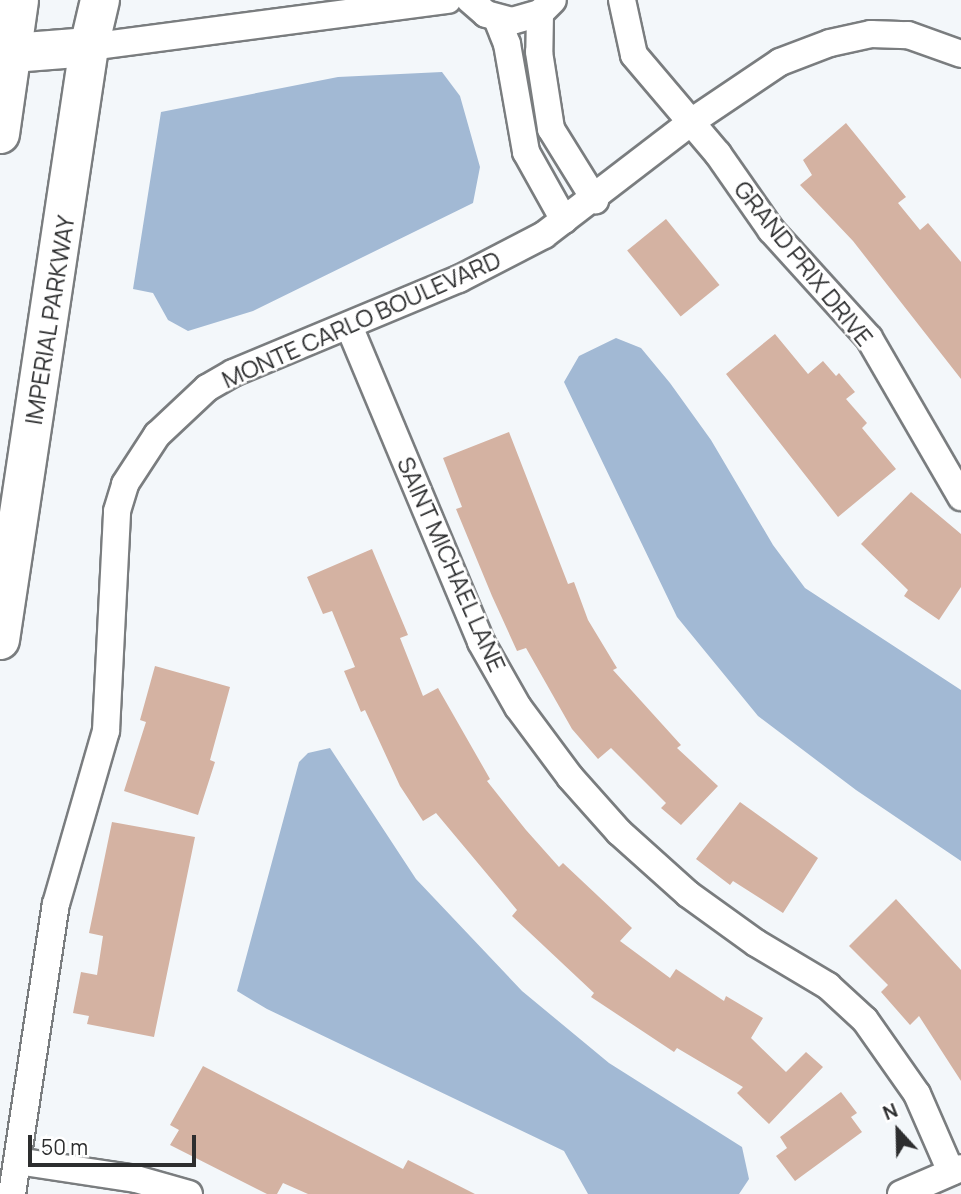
<!DOCTYPE html>
<style>
body{margin:0}
#map{position:relative;width:961px;height:1194px;overflow:hidden;background:#f3f7fa;font-family:Manrope,sans-serif}
div>[style]{position:absolute}
.water>*{inset:0;background:#a2b9d4}
.building>*{inset:0;background:#d4b2a2;transform-origin:0 0}
.roads{filter:drop-shadow(2px 0 #7a7d7f) drop-shadow(-2px 0 #7a7d7f) drop-shadow(0 2px #7a7d7f) drop-shadow(0 -2px #7a7d7f)}
.street>*{height:26px;margin:-13px;padding:0 13px;transform-origin:13px;border-radius:13px;background:#fff}
.secondary>*{height:38px;margin:-19px;padding:0 19px;transform-origin:19px;border-radius:19px;background:#fff}
.primary>*{height:38px;margin:-19px;padding:0 19px;transform-origin:19px;border-radius:19px;background:#fff}
span{translate:-50% -50%;white-space:nowrap;text-align:center;line-height:1.15;-webkit-text-stroke:5px #fff;paint-order:stroke}
.street-label{font-size:24px;color:#2d2e2f}
.north{position:absolute;left:863px;top:1096px;width:70px;height:70px;-webkit-text-stroke:5px #fff;paint-order:stroke;rotate:338deg;font-size:19px;font-weight:700;line-height:28px;text-align:center;color:#2d2e2f}
.north::after{content:'';display:block;margin:auto;width:24px;height:32px;background:#2d2e2f;clip-path:polygon(50% 0,100% 100%,50% 72%,0 100%)}
.scale{position:absolute;left:28px;top:1135px;width:168px;height:32px;box-sizing:border-box;border:4px solid #2d2e2f;border-top:0;padding-left:9px;font-size:21px;line-height:24px;white-space:nowrap;color:#2d2e2f;-webkit-text-stroke:5px #fff;paint-order:stroke}
</style>
<div id="map">
<div class="water">
<div style="clip-path:polygon(442px 72px,460px 96px,480px 167px,473px 203px,253px 311px,188px 331px,168px 320px,153px 293px,133px 289px,161px 112px,338px 77px)"></div>
<div style="clip-path:polygon(616px 338px,641px 348px,670px 383px,711px 440px,773px 545px,805px 588px,961px 690px,961px 861px,856px 790px,758px 716px,677px 617px,564px 382px,579px 356px)"></div>
<div style="clip-path:polygon(330px 748px,416px 879px,522px 991px,609px 1063px,742px 1147px,749px 1179px,739px 1194px,588px 1194px,564px 1151px,267px 1009px,237px 991px,299px 762px,308px 753px)"></div>
</div>
<div class="building">
<div style="clip-path:polygon(846px 123px,906px 197px,898px 203px,920px 230px,928px 223px,961px 262px,961px 379px,853px 241px,800px 185px,812px 175px,803px 160px)"></div>
<div style="left:666px;top:219px;width:85px;height:50px;rotate:51deg"></div>
<div style="clip-path:polygon(775px 334px,808px 374px,823px 361px,836px 376px,839px 373px,855px 392px,846px 399px,867px 423px,862px 428px,896px 469px,838px 517px,726px 374px)"></div>
<div style="clip-path:polygon(509px 432px,568px 584px,574px 582px,588px 620px,617px 668px,613px 670px,681px 745px,677px 748px,718px 786px,681px 825px,661px 808px,666px 803px,611px 748px,598px 759px,572px 729px,526px 648px,517px 651px,492px 596px,456px 509px,462px 507px,443px 458px)"></div>
<div style="clip-path:polygon(911px 492px,961px 534px,961px 587px,939px 620px,904px 596px,908px 590px,861px 544px)"></div>
<div style="clip-path:polygon(372px 549px,408px 635px,400px 638px,423px 696px,438px 688px,490px 779px,487px 781px,526px 830px,559px 867px,563px 863px,632px 928px,620px 941px,670px 978px,676px 969px,724px 1001px,726px 996px,763px 1018px,751px 1038px,786px 1072px,806px 1052px,823px 1067px,769px 1124px,737px 1093px,743px 1087px,677px 1048px,674px 1052px,591px 997px,594px 993px,512px 916px,517px 910px,436px 813px,423px 821px,400px 786px,365px 710px,361px 712px,344px 671px,355px 667px,332px 611px,323px 614px,307px 577px)"></div>
<div style="clip-path:polygon(155px 666px,230px 687px,210px 760px,215px 762px,198px 815px,124px 791px,146px 722px,140px 720px)"></div>
<div style="clip-path:polygon(740px 802px,818px 858px,783px 913px,733px 881px,730px 885px,696px 859px)"></div>
<div style="clip-path:polygon(112px 822px,195px 837px,154px 1037px,87px 1024px,89px 1016px,73px 1013px,81px 972px,97px 975px,103px 936px,89px 933px)"></div>
<div style="clip-path:polygon(896px 899px,961px 970px,961px 1081px,919px 1016px,910px 1025px,881px 992px,888px 985px,849px 946px)"></div>
<div style="clip-path:polygon(203px 1066px,403px 1169px,408px 1160px,475px 1194px,308px 1194px,283px 1183px,277px 1194px,267px 1194px,170px 1145px,179px 1130px,170px 1125px)"></div>
<div style="clip-path:polygon(841px 1092px,857px 1113px,851px 1117px,862px 1132px,795px 1181px,776px 1156px,787px 1148px,780px 1137px)"></div>
</div>
<div class="roads">
<div class="street">
<div style="left:470px;top:0;width:21px;rotate:41deg"></div>
<div style="left:486px;top:14px;width:27px;rotate:15deg"></div>
<div style="left:512px;top:21px;width:29px;rotate:-16deg"></div>
<div style="left:540px;top:13px;width:18px;rotate:-45deg"></div>
<div style="left:622px;top:0;width:56px;rotate:77.7deg"></div>
<div style="left:634px;top:55px;width:130px;rotate:49.7deg"></div>
<div style="left:718px;top:154px;width:93px;rotate:55.1deg"></div>
<div style="left:771px;top:230px;width:146px;rotate:47.8deg"></div>
<div style="left:869px;top:338px;width:184px;rotate:59.9deg"></div>
<div style="left:540px;top:13px;width:39px;rotate:91deg"></div>
<div style="left:539px;top:52px;width:78px;rotate:81.1deg"></div>
<div style="left:551px;top:129px;width:84px;rotate:58.2deg"></div>
<div style="left:497px;top:19px;width:27px;rotate:68deg"></div>
<div style="left:507px;top:44px;width:110px;rotate:80deg"></div>
<div style="left:526px;top:152px;width:78px;rotate:60.8deg"></div>
<div style="left:89px;top:47px;width:362px;rotate:-7.5deg"></div>
<div style="left:349px;top:326px;width:342px;rotate:67.3deg"></div>
<div style="left:481px;top:642px;width:75px;rotate:60.4deg"></div>
<div style="left:518px;top:707px;width:87px;rotate:53.4deg"></div>
<div style="left:570px;top:777px;width:74px;rotate:48.3deg"></div>
<div style="left:619px;top:832px;width:93px;rotate:41.9deg"></div>
<div style="left:688px;top:894px;width:84px;rotate:35.8deg"></div>
<div style="left:756px;top:943px;width:84px;rotate:30.8deg"></div>
<div style="left:828px;top:986px;width:50px;rotate:42.6deg"></div>
<div style="left:865px;top:1020px;width:90px;rotate:54.9deg"></div>
<div style="left:917px;top:1094px;width:85px;rotate:66.4deg"></div>
<div style="left:17px;top:1161px;width:120px;rotate:8.6deg"></div>
<div style="left:136px;top:1179px;width:55px;rotate:15.8deg"></div>
<div style="left:12px;top:1194px;width:293px;rotate:-81.4deg"></div>
<div style="left:56px;top:904px;width:180px;rotate:-73.9deg"></div>
<div style="left:106px;top:731px;width:220px;rotate:-87.1deg"></div>
<div style="left:117px;top:511px;width:28px;rotate:-73deg"></div>
<div style="left:125px;top:484px;width:59px;rotate:-56.9deg"></div>
<div style="left:157px;top:435px;width:69px;rotate:-43.2deg"></div>
<div style="left:207px;top:388px;width:30px;rotate:-30deg"></div>
<div style="left:233px;top:373px;width:245px;rotate:-22.6deg"></div>
<div style="left:459px;top:279px;width:96px;rotate:-27.4deg"></div>
<div style="left:544px;top:235px;width:185px;rotate:-37.5deg"></div>
<div style="left:691px;top:122px;width:107px;rotate:-34deg"></div>
<div style="left:780px;top:62px;width:53px;rotate:-20.8deg"></div>
<div style="left:830px;top:43px;width:42px;rotate:-12.4deg"></div>
<div style="left:871px;top:34px;width:37px;rotate:2deg"></div>
<div style="left:908px;top:35px;width:56px;rotate:19.7deg"></div>
<div style="left:901px;top:1194px;width:65px;rotate:-23.4deg"></div>
</div>
<div class="secondary">
<div style="left:0;top:54px;width:89px;rotate:-4.5deg"></div>
</div>
<div class="primary">
<div style="left:0;top:134px;width:135px;rotate:-81.9deg"></div>
<div style="left:0;top:640px;width:600px;rotate:-81.46deg"></div>
<div style="left:89px;top:47px;width:48px;rotate:-76.8deg"></div>
</div>
</div>
<div class="street-label">
<span style="left:804px;top:263px;rotate:51deg">GRAND PRIX DRIVE</span>
<span style="left:361px;top:319px;rotate:-24deg">MONTE CARLO BOULEVARD</span>
<span style="left:49px;top:320px;rotate:-81deg">IMPERIAL PARKWAY</span>
<span style="left:452px;top:564px;rotate:66deg">SAINT MICHAEL LANE</span>
</div>
<div class="north">N</div>
<div class="scale">50 m</div>
</div>
